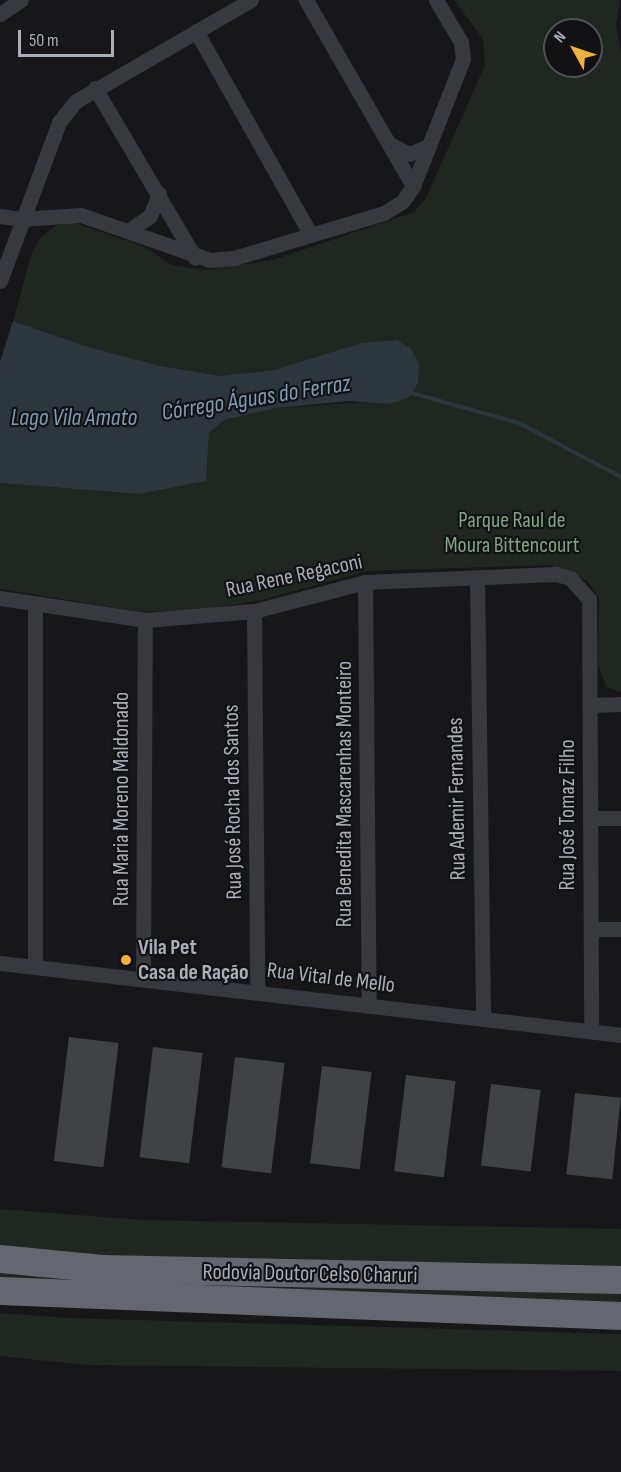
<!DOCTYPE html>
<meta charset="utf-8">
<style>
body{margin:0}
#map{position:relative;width:621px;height:1472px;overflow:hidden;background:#171719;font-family:"Sofia Sans Condensed",sans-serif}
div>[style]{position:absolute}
.green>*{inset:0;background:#1f2720;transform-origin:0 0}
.water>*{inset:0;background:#2d363d}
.stream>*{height:4px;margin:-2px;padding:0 2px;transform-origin:2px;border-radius:2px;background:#2d363d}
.building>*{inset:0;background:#414246;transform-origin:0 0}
.minor>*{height:15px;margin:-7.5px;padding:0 7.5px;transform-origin:7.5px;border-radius:7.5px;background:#38393e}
.motorway>*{height:28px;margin:-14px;padding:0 14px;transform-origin:14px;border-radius:14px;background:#64676f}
.dots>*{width:16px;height:16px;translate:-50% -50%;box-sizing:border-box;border:3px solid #121214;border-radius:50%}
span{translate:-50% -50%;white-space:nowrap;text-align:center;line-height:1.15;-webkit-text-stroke:4.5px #121214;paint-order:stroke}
.park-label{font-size:22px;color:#81a383}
.street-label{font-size:22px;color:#a9aeb8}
.poi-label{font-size:22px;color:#a9aeb8;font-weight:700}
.left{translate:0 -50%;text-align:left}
.water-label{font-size:24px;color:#819bb3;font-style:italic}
.north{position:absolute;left:543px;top:18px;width:60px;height:60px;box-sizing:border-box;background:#121214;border:2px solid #4e5056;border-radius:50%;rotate:310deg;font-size:16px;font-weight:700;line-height:24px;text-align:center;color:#a9aeb8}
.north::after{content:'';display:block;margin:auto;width:21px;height:27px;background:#eeb23a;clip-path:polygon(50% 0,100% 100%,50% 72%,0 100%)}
.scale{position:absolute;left:18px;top:30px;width:96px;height:27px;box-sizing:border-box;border:3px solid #a9aeb8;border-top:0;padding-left:8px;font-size:18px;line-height:21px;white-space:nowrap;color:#a9aeb8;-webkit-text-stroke:4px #121214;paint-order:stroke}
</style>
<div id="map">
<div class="green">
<div style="clip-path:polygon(evenodd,454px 0,620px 0,616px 25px,621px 54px,621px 692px,606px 687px,598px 663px,599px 598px,587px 581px,551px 565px,367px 571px,265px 599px,207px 609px,141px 612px,0 589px,0 483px,139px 494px,205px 481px,209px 433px,224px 420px,276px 408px,368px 402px,346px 351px,274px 370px,220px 376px,161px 366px,88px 347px,13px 321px,32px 252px,41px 237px,57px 225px,74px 223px,143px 246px,171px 265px,205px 270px,273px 260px,414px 212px,426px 198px,485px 65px,483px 39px,454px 0,555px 30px,591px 30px,591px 66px,555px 66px,555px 30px)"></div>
<div style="clip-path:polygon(0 1209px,143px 1220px,621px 1229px,621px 1272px,200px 1260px,47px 1252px,0 1246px)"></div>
<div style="left:0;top:1268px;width:621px;height:15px;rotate:2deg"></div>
<div style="clip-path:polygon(0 1313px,69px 1318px,621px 1334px,621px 1371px,87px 1365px,0 1356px)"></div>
</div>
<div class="water">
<div style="clip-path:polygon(13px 321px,88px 347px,161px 366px,220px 376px,274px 370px,362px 343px,397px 340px,411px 349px,419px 364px,418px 383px,408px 398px,388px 404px,350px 401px,276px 408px,224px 420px,209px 433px,206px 481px,139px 494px,0 483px,0 362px)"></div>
</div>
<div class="stream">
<div style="left:408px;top:392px;width:115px;rotate:15.6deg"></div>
<div style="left:519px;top:423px;width:115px;rotate:27.9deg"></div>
</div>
<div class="building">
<div style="left:69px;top:1037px;width:50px;height:125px;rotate:7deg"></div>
<div style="left:153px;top:1047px;width:50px;height:111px;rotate:7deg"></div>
<div style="left:235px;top:1057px;width:50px;height:111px;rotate:7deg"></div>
<div style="left:322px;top:1066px;width:50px;height:98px;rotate:7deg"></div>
<div style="left:406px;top:1075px;width:50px;height:97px;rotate:7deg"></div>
<div style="left:491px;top:1084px;width:50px;height:82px;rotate:7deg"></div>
<div style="left:575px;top:1093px;width:46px;height:82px;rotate:6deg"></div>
</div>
<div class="minor">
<div style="left:306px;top:0;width:215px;rotate:60.1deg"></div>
<div style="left:0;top:14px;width:25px;rotate:-34deg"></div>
<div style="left:196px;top:31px;width:232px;rotate:60.6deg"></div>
<div style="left:95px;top:88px;width:197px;rotate:59.5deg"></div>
<div style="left:390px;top:144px;width:21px;rotate:28deg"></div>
<div style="left:409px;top:154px;width:22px;rotate:-22deg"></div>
<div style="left:0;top:216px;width:21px;rotate:8deg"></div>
<div style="left:21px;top:219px;width:60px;rotate:-3.8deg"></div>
<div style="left:81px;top:215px;width:137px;rotate:19.2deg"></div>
<div style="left:210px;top:260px;width:24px;rotate:-5deg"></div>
<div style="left:234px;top:258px;width:157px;rotate:-16.7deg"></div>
<div style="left:384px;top:213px;width:22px;rotate:-32deg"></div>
<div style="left:403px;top:201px;width:18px;rotate:-56deg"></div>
<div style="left:413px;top:186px;width:136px;rotate:-68.5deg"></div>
<div style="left:463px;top:59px;width:17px;rotate:-97deg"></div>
<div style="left:461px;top:42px;width:49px;rotate:-120.8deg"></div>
<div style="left:130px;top:230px;width:24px;rotate:-35deg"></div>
<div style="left:150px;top:216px;width:24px;rotate:-68deg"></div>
<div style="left:0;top:281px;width:170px;rotate:-69.6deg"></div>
<div style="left:59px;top:122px;width:27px;rotate:-51deg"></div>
<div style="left:76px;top:101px;width:202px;rotate:-30deg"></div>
<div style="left:477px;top:579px;width:440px;rotate:89.2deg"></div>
<div style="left:365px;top:582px;width:424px;rotate:89.5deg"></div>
<div style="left:0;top:598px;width:147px;rotate:8.6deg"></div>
<div style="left:145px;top:620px;width:109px;rotate:-4.7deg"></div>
<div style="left:254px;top:611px;width:115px;rotate:-14.6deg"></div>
<div style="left:365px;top:582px;width:191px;rotate:-2.4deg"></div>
<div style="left:556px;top:574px;width:15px;rotate:16deg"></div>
<div style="left:570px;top:578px;width:28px;rotate:48deg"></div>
<div style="left:589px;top:599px;width:432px;rotate:89.7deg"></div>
<div style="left:254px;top:611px;width:381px;rotate:89.5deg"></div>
<div style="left:590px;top:705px;width:31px;rotate:-2deg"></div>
<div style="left:590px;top:818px;width:31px"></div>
<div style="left:591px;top:929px;width:30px"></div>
<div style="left:0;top:963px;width:625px;rotate:6.61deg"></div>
<div style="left:35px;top:966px;width:363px;rotate:-90deg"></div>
<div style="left:143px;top:978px;width:358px;rotate:-89.7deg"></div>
</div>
<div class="motorway">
<div style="left:0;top:1259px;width:103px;rotate:5.5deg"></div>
<div style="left:103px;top:1269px;width:518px;rotate:1.22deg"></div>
<div style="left:0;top:1291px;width:622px;rotate:2.31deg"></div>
</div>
<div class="dots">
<div style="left:126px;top:960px;background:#eeb23a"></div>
</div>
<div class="park-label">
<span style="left:512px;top:533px">Parque Raul de<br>Moura Bittencourt</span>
</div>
<div class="street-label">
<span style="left:294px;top:576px;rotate:-12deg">Rua Rene Regaconi</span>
<span style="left:345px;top:794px;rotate:-90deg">Rua Benedita Mascarenhas Monteiro</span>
<span style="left:122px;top:799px;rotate:-90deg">Rua Maria Moreno Maldonado</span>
<span style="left:457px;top:799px;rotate:-91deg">Rua Ademir Fernandes</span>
<span style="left:233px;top:802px;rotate:-91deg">Rua José Rocha dos Santos</span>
<span style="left:568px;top:815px;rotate:-90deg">Rua José Tomaz Filho</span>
<span style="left:331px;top:978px;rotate:7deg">Rua Vital de Mello</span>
<span style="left:310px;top:1274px;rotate:1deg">Rodovia Doutor Celso Charuri</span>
</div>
<div class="poi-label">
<span class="left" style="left:138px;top:960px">Vila Pet<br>Casa de Ração</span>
</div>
<div class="water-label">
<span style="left:256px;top:398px;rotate:-9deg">Córrego Águas do Ferraz</span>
<span style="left:74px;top:418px">Lago Vila Amato</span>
</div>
<div class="north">N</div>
<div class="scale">50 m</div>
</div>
